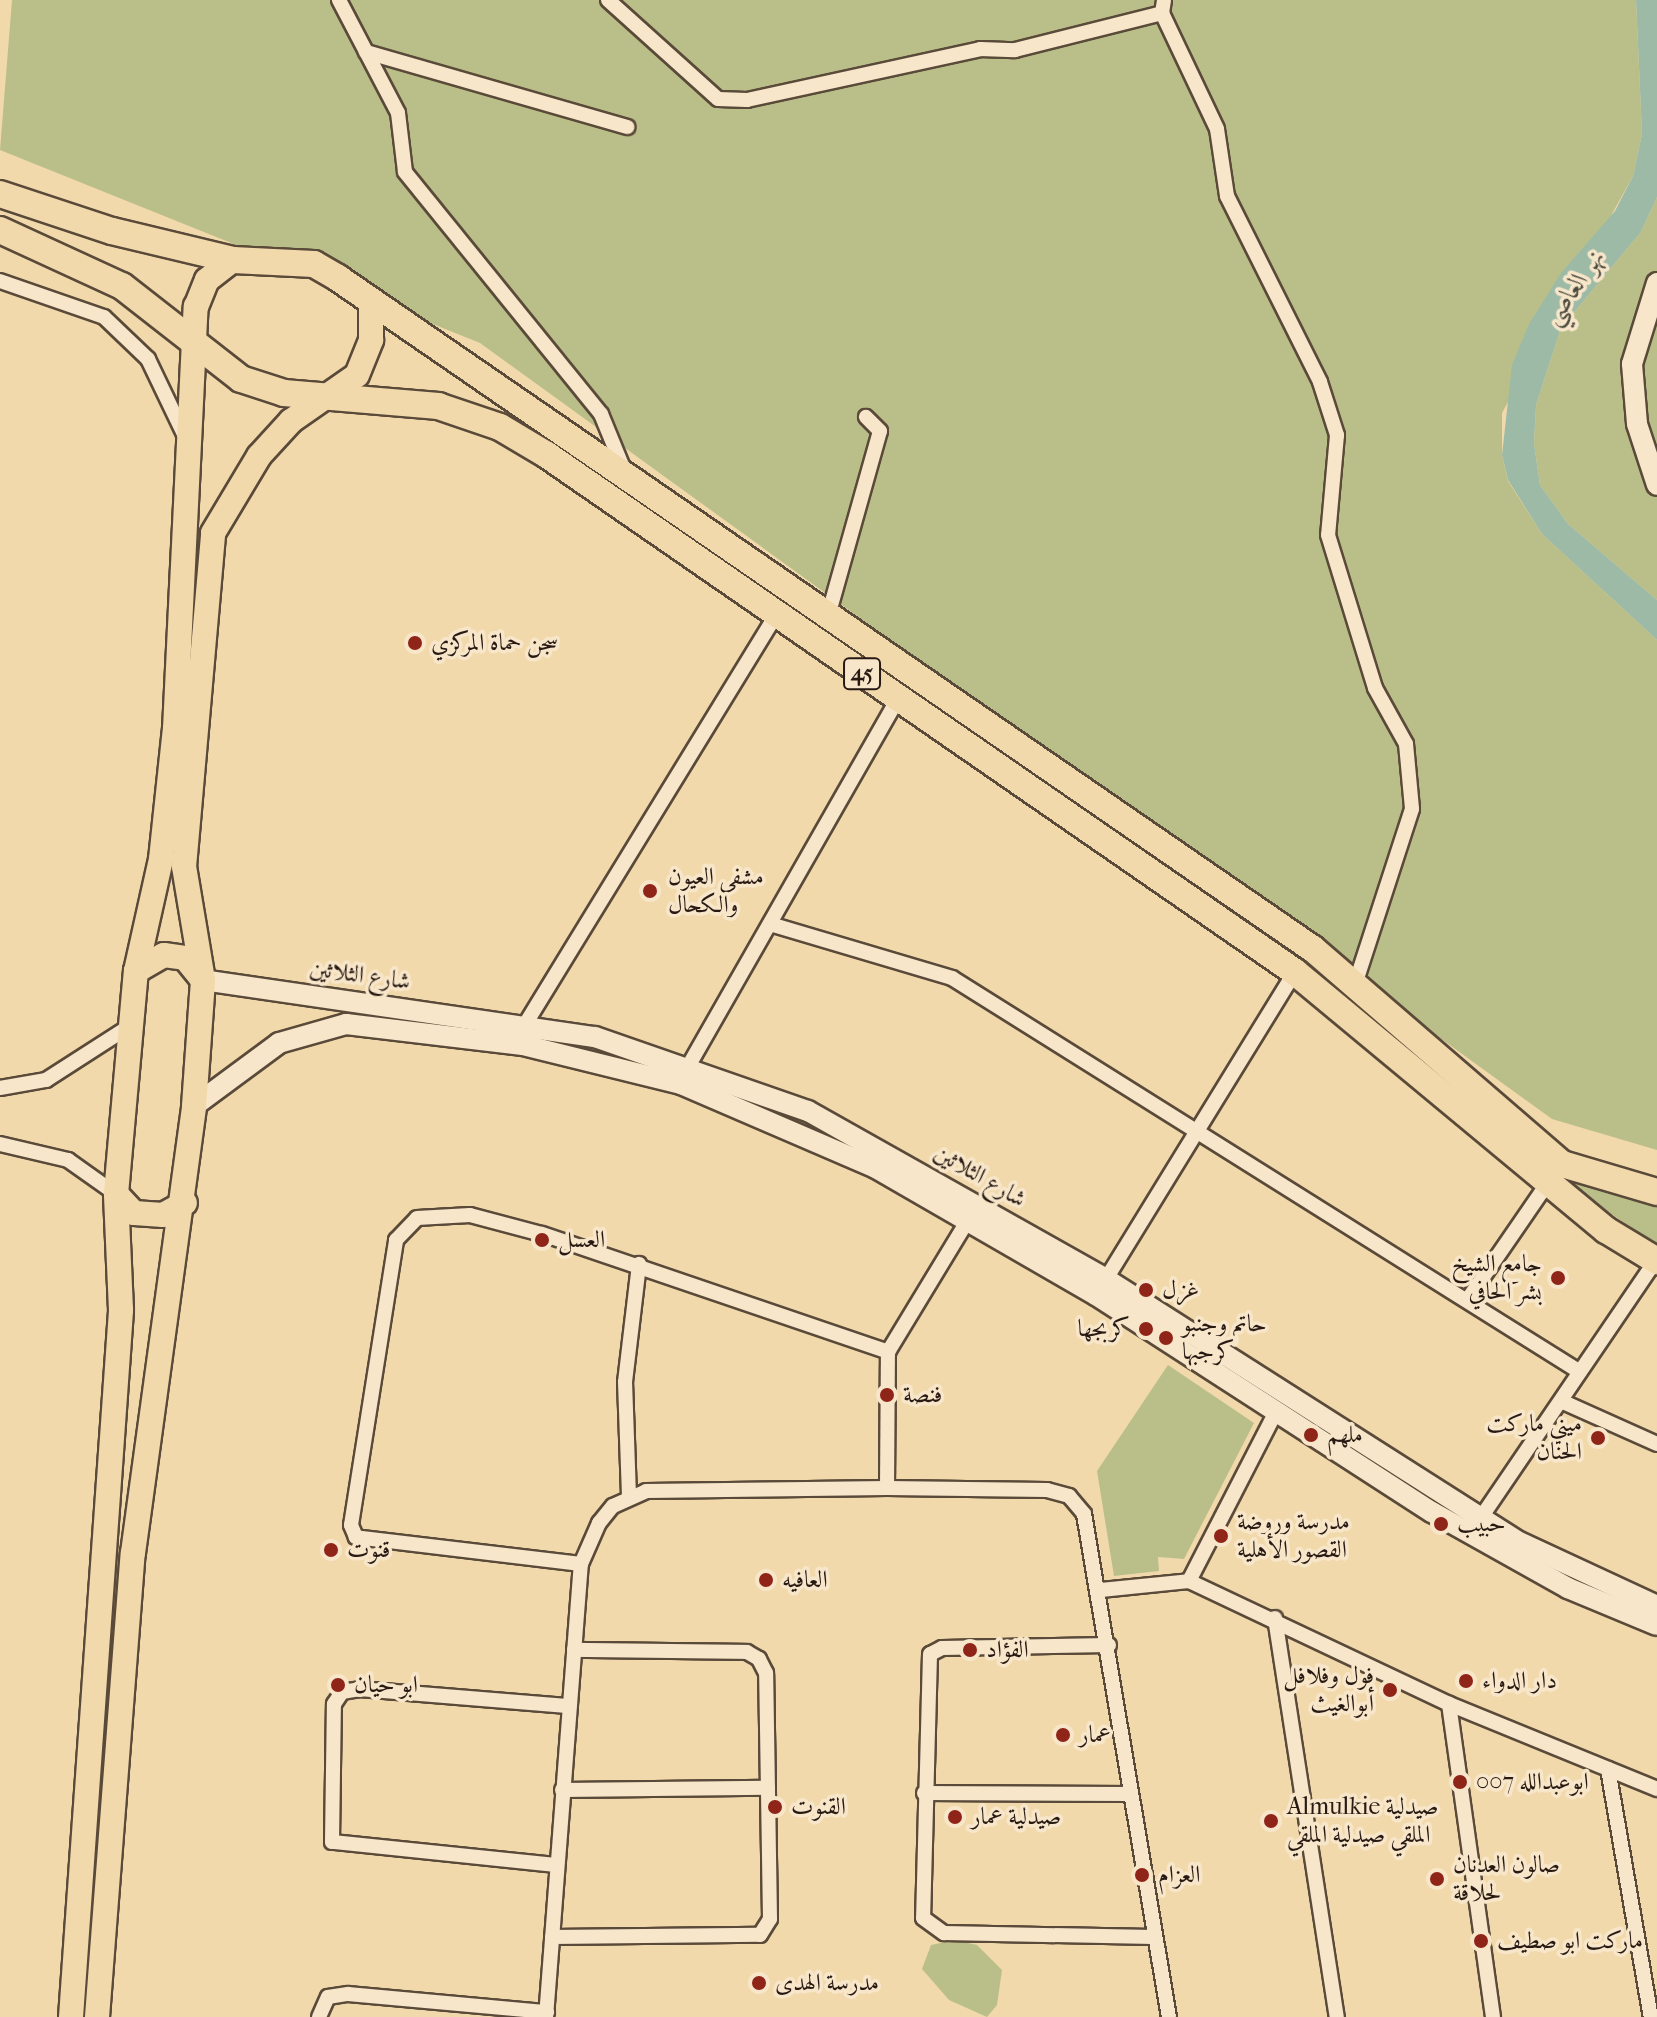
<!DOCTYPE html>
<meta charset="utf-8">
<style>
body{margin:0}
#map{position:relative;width:1657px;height:2017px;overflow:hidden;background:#f2d9ac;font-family:"IM FELL French Canon",Amiri,serif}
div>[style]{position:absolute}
.green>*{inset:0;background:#babf89}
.water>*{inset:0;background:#9cbaa6}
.roads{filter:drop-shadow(2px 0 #5a4a39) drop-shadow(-2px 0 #5a4a39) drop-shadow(0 2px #5a4a39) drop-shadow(0 -2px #5a4a39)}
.street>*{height:14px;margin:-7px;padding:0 7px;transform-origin:7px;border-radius:7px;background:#f7e6c9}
.secondary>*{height:20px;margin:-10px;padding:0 10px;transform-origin:10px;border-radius:10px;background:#f7e6c9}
.primary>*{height:24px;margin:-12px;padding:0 12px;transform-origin:12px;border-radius:12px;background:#f2d9ac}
.highway>*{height:26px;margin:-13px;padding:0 13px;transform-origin:13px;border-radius:13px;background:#f2d9ac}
.dots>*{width:22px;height:22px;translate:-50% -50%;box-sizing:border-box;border:4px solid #f7e6c9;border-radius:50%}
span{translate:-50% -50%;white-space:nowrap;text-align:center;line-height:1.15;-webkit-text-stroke:7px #f7e6c9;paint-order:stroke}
.shield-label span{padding:2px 6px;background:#f7e6c9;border:2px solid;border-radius:6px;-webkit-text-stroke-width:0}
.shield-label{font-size:22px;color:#281a13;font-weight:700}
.poi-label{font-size:24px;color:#281a13}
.left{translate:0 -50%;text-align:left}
.right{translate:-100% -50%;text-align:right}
.street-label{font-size:24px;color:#281a13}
.water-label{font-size:26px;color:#4b4a3f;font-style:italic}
</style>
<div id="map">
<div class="green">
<div style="clip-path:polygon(12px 0,1636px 0,1642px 134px,1633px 176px,1502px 413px,1502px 455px,1508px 481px,1542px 534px,1657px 640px,1657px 1150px,1552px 1119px,480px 343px,0 150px)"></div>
<div style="clip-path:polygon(1657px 197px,1657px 600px,1568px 524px,1540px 485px,1534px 444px,1536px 405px,1561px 328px,1641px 232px)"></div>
<div style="clip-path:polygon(1565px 1176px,1657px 1203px,1657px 1245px,1563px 1181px)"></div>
<div style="clip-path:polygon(1168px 1365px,1254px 1423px,1184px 1559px,1158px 1557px,1159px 1571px,1114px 1576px,1097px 1471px)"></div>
<div style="clip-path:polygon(955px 1940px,977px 1945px,1002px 1970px,997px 2005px,987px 2017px,949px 2000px,922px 1969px,931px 1945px)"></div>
</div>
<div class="water">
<div style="clip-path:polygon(1636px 0,1657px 0,1657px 197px,1641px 232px,1561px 328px,1536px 405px,1534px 444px,1540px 485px,1568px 524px,1657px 600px,1657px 640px,1542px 534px,1508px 480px,1502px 455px,1512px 365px,1529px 324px,1561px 273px,1615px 211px,1633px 176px,1642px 134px)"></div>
</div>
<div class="roads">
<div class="street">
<div style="left:339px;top:0;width:127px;rotate:62.4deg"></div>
<div style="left:398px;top:113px;width:59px;rotate:83.2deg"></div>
<div style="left:405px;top:172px;width:311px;rotate:51deg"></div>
<div style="left:601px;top:414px;width:61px;rotate:67.7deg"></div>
<div style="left:608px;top:0;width:148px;rotate:42deg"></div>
<div style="left:718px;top:99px;width:29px;rotate:2deg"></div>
<div style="left:747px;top:100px;width:239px;rotate:-12.3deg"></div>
<div style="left:980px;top:49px;width:35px;rotate:2deg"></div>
<div style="left:1015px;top:50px;width:152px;rotate:-14.1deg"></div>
<div style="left:1162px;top:13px;width:13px;rotate:-81deg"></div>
<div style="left:1162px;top:13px;width:128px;rotate:64.6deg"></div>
<div style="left:1217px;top:129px;width:68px;rotate:81.5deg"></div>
<div style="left:1227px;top:196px;width:208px;rotate:63.4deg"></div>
<div style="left:1320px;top:382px;width:56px;rotate:72.2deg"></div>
<div style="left:1337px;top:435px;width:100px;rotate:95.1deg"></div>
<div style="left:1328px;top:535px;width:160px;rotate:72.9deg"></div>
<div style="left:1375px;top:688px;width:64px;rotate:61deg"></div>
<div style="left:1406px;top:744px;width:65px;rotate:84.7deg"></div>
<div style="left:1412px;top:809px;width:184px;rotate:108deg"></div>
<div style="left:366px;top:52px;width:272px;rotate:16deg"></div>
<div style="left:0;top:281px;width:110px;rotate:19.1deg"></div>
<div style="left:104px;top:317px;width:61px;rotate:43.7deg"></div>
<div style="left:148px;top:359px;width:83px;rotate:64.4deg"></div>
<div style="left:828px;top:616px;width:192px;rotate:-74.3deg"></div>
<div style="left:880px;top:431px;width:20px;rotate:-135deg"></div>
<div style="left:770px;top:924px;width:190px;rotate:16.5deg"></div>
<div style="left:952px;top:978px;width:741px;rotate:32.1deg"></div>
<div style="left:526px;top:1023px;width:476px;rotate:-58.5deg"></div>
<div style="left:689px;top:1065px;width:422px;rotate:-60.3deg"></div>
<div style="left:0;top:1088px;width:47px;rotate:-9.9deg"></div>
<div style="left:46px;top:1080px;width:100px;rotate:-32.7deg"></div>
<div style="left:0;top:1144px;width:70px;rotate:13.2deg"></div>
<div style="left:68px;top:1160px;width:59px;rotate:35.3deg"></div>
<div style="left:1106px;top:1279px;width:361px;rotate:-58.4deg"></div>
<div style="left:1468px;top:1299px;width:148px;rotate:-55.5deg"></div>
<div style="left:1561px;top:1401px;width:105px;rotate:24.1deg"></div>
<div style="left:887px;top:1488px;width:136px;rotate:-89.6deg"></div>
<div style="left:888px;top:1352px;width:154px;rotate:-58.8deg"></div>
<div style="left:629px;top:1496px;width:114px;rotate:-92deg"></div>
<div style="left:625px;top:1382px;width:119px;rotate:-83.2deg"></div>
<div style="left:1480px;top:1519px;width:313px;rotate:-55.8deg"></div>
<div style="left:581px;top:1564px;width:227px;rotate:-173.2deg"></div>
<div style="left:356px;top:1537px;width:13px;rotate:-113deg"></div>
<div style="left:351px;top:1525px;width:289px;rotate:-81deg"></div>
<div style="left:396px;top:1240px;width:30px;rotate:-46deg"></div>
<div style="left:417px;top:1218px;width:53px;rotate:-3.2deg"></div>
<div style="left:470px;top:1215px;width:74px;rotate:14.8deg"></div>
<div style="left:542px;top:1234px;width:366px;rotate:18.8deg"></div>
<div style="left:1189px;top:1581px;width:188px;rotate:-62.8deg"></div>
<div style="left:1101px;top:1590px;width:88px;rotate:-5.8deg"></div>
<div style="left:1189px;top:1581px;width:288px;rotate:25.3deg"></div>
<div style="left:1449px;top:1704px;width:225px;rotate:22.2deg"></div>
<div style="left:1275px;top:1618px;width:404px;rotate:81.2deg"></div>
<div style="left:1109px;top:1645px;width:167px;rotate:179deg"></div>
<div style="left:942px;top:1648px;width:13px;rotate:153deg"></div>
<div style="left:930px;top:1654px;width:264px;rotate:91.5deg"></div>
<div style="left:923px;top:1918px;width:26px;rotate:36deg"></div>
<div style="left:944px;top:1933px;width:209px;rotate:1.1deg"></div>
<div style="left:1449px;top:1704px;width:316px;rotate:82deg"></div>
<div style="left:1608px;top:1769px;width:252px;rotate:80.2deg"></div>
<div style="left:562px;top:1790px;width:206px;rotate:-0.6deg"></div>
<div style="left:924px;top:1793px;width:206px;rotate:0.3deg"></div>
<div style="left:556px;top:1865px;width:225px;rotate:-174.1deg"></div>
<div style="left:332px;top:1842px;width:138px;rotate:-89.2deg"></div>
<div style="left:334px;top:1704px;width:14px;rotate:-56deg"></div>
<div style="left:342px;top:1692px;width:18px;rotate:-9deg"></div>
<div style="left:360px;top:1689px;width:210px;rotate:4.7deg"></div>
<div style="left:552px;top:1937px;width:208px;rotate:-0.6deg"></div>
<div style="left:760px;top:1935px;width:19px;rotate:-58deg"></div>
<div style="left:770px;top:1919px;width:246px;rotate:-90.9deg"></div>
<div style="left:766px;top:1673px;width:16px;rotate:-117deg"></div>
<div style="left:759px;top:1659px;width:14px;rotate:-150deg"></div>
<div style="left:747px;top:1652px;width:173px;rotate:-179.3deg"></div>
<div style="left:319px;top:2017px;width:22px;rotate:-66deg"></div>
<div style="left:328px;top:1997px;width:20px;rotate:-9deg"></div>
<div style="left:348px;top:1994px;width:200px;rotate:5.2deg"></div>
<div style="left:546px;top:2017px;width:454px;rotate:-85.6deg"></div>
<div style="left:581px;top:1564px;width:45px;rotate:-66.3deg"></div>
<div style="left:599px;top:1523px;width:22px;rotate:-51deg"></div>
<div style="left:613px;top:1506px;width:36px;rotate:-24deg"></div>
<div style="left:646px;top:1491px;width:241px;rotate:-0.7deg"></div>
<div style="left:887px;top:1488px;width:160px;rotate:0.7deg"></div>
<div style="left:1047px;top:1490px;width:23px;rotate:15deg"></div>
<div style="left:1069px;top:1496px;width:23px;rotate:50deg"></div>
<div style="left:1084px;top:1514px;width:510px;rotate:80.41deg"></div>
</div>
<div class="secondary">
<div style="left:1657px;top:283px;width:85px;rotate:107.2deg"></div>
<div style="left:1632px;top:364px;width:60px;rotate:85.2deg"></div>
<div style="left:1637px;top:424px;width:64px;rotate:71.8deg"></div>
<div style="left:203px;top:980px;width:396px;rotate:8.3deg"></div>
<div style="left:595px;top:1037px;width:225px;rotate:19.2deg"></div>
<div style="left:808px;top:1111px;width:342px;rotate:29.4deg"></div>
<div style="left:1106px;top:1279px;width:485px;rotate:32.5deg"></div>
<div style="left:1515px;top:1540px;width:157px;rotate:24.9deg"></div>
<div style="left:194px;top:1106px;width:106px;rotate:-36.5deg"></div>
<div style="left:279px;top:1043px;width:70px;rotate:-15.8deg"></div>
<div style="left:346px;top:1024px;width:178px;rotate:6.8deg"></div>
<div style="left:523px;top:1045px;width:163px;rotate:13.9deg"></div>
<div style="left:681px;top:1084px;width:212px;rotate:23.3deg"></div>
<div style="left:876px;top:1168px;width:254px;rotate:30deg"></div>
<div style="left:1096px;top:1295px;width:400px;rotate:32.9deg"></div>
<div style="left:1432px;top:1512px;width:156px;rotate:29.2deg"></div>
<div style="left:1568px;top:1588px;width:96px;rotate:22.6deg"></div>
</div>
<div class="primary">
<div style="left:136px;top:971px;width:32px;rotate:-30deg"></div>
<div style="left:164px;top:955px;width:21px;rotate:8deg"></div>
<div style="left:185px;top:958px;width:28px;rotate:51deg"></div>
<div style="left:116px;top:1194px;width:26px;rotate:47deg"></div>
<div style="left:134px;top:1213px;width:29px;rotate:4deg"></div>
<div style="left:163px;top:1215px;width:25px;rotate:-29deg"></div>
<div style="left:71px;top:2017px;width:709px;rotate:-85.95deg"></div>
<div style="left:121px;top:1310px;width:116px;rotate:-92.5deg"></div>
<div style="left:116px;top:1194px;width:224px;rotate:-84.9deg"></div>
<div style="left:136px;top:971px;width:115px;rotate:-77.4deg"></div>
<div style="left:161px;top:859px;width:131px;rotate:-83.9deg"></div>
<div style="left:175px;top:729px;width:423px;rotate:-87.2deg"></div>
<div style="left:196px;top:307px;width:29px;rotate:-68deg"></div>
<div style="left:207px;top:280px;width:33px;rotate:-38deg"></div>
<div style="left:97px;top:2017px;width:465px;rotate:-85.6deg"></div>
<div style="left:133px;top:1553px;width:451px;rotate:-82.2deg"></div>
<div style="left:194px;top:1106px;width:126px;rotate:-85.9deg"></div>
<div style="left:203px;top:980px;width:115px;rotate:-99.5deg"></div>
<div style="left:184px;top:867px;width:335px;rotate:-85deg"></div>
<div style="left:213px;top:533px;width:90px;rotate:-59.1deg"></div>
<div style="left:259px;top:456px;width:47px;rotate:-47.6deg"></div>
<div style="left:291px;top:421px;width:80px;rotate:-34.9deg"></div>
<div style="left:357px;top:375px;width:38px;rotate:-68deg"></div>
<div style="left:371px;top:340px;width:33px;rotate:-90deg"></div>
</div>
<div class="highway">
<div style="left:0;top:194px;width:118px;rotate:18.3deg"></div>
<div style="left:112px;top:231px;width:124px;rotate:13.5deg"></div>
<div style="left:233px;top:260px;width:81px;rotate:2.8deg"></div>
<div style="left:314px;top:264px;width:28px;rotate:30deg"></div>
<div style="left:338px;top:278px;width:1184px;rotate:34.54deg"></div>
<div style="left:1313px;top:949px;width:329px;rotate:40.8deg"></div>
<div style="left:1562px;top:1164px;width:99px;rotate:16.4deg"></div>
<div style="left:0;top:230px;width:134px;rotate:24.7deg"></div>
<div style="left:122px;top:286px;width:151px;rotate:38deg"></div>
<div style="left:241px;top:379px;width:45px;rotate:18deg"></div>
<div style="left:284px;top:393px;width:155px;rotate:4.8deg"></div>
<div style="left:438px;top:406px;width:65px;rotate:18.7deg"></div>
<div style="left:500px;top:427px;width:55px;rotate:30.8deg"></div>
<div style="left:547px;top:455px;width:909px;rotate:34.65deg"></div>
<div style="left:1295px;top:972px;width:404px;rotate:39.7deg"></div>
<div style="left:1606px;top:1230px;width:60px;rotate:31.3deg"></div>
</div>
</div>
<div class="dots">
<div style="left:415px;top:643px;background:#8f2418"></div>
<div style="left:650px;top:891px;background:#8f2418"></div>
<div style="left:542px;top:1240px;background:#8f2418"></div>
<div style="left:1558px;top:1278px;background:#8f2418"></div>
<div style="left:1146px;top:1290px;background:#8f2418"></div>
<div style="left:1146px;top:1329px;background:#8f2418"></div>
<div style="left:1166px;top:1338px;background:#8f2418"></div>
<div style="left:887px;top:1395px;background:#8f2418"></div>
<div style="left:1311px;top:1435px;background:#8f2418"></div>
<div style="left:1598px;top:1438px;background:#8f2418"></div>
<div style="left:1441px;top:1524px;background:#8f2418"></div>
<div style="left:1221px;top:1536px;background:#8f2418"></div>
<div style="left:331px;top:1550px;background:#8f2418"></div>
<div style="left:766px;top:1580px;background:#8f2418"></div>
<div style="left:970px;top:1650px;background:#8f2418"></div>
<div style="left:1466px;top:1681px;background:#8f2418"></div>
<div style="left:338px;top:1685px;background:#8f2418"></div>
<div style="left:1390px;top:1690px;background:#8f2418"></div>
<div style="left:1063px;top:1735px;background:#8f2418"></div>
<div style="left:1460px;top:1782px;background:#8f2418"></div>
<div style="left:775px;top:1807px;background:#8f2418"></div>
<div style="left:955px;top:1817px;background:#8f2418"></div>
<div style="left:1271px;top:1821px;background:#8f2418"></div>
<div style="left:1142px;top:1875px;background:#8f2418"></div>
<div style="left:1437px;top:1879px;background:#8f2418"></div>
<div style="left:1481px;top:1941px;background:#8f2418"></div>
<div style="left:759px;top:1983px;background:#8f2418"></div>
</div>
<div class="shield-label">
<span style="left:862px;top:674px">45</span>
</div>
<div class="poi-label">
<span class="left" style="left:431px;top:643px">سجن حماة المركزي</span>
<span class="left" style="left:668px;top:891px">مشفى العيون<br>والكحال</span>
<span class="left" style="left:558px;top:1240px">العسل</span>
<span class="right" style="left:1542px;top:1278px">جامع الشيخ<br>بشر الحافي</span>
<span class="left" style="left:1162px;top:1290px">غزل</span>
<span class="left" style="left:1182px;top:1338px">حاتم وجنبو<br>كرجبها</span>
<span class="right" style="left:1130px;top:1329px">كربجها</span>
<span class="left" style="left:903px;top:1395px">فنصة</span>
<span class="right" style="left:1582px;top:1438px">ميني ماركت<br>الحنان</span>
<span class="left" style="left:1327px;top:1435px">ملهم</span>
<span class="left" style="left:1237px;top:1536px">مدرسة وروضة<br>القصور الأهلية</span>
<span class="left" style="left:1457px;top:1524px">حبيب</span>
<span class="left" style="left:347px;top:1550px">قنوت</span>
<span class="left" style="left:782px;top:1580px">العافيه</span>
<span class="left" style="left:986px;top:1650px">الفؤاد</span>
<span class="right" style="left:1374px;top:1690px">فول وفلافل<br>أبوالغيث</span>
<span class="left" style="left:1482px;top:1681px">دار الدواء</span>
<span class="left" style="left:354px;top:1685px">ابو حيان</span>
<span class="left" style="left:1079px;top:1735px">عمار</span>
<span class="left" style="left:1476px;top:1782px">ابوعبدالله 007</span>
<span class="left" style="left:791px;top:1807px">القنوت</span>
<span class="left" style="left:1287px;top:1821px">Almulkie صيدلية<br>الملقي صيدلية الملقي</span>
<span class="left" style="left:971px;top:1817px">صيدلية عمار</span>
<span class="left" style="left:1453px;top:1879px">صالون العدنان<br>لحلاقة</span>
<span class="left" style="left:1158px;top:1875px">العزام</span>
<span class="left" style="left:1497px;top:1941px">ماركت ابو صطيف</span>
<span class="left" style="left:775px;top:1983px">مدرسة الهدى</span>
</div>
<div class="street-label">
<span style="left:360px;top:975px;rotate:8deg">شارع الثلاثين</span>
<span style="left:980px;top:1176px;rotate:30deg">شارع الثلاثين</span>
</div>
<div class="water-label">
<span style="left:1574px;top:287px;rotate:-55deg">نهر العاصي</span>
</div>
</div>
